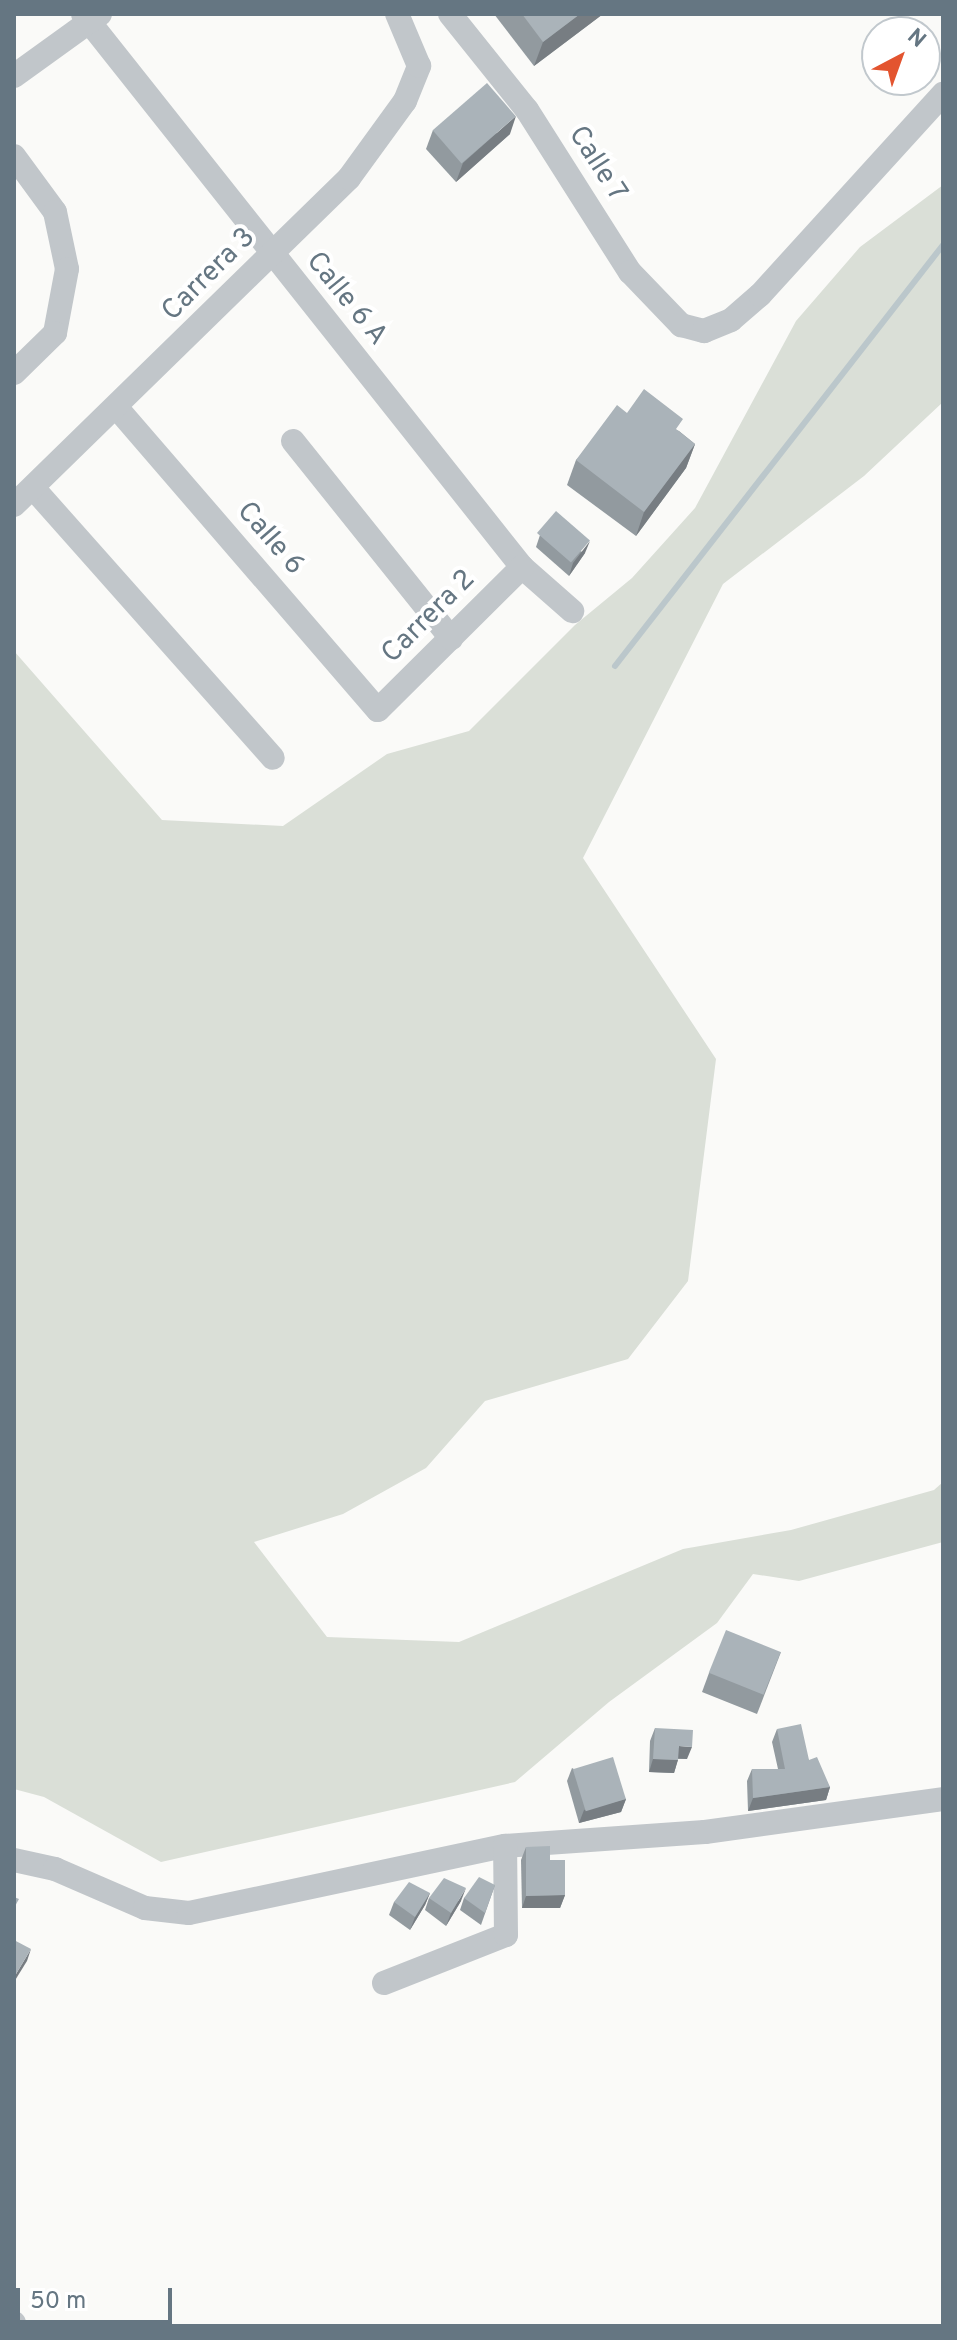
<!DOCTYPE html>
<style>
body{margin:0}
#map{position:relative;width:957px;height:2340px;overflow:hidden;background:#fafaf8;font-family:Overpass,sans-serif}
div>[style]{position:absolute}
.green>*{inset:0;background:#dadfd7}
.stream>*{height:6px;margin:-3px;padding:0 3px;transform-origin:3px;border-radius:3px;background:#bbc7cb}
.minor>*{height:24px;margin:-12px;padding:0 12px;transform-origin:12px;border-radius:12px;background:#c1c6ca}
.wall>*{inset:0;background:#929a9f}
.shaded-wall>*{inset:0;background:#777d82}
.building>*{inset:0;background:#aab3b9;transform-origin:0 0}
span{translate:-50% -50%;white-space:nowrap;text-align:center;line-height:1.15;-webkit-text-stroke:8px #fff;paint-order:stroke}
.street-label{font-size:28px;color:#657682}
.frame{position:absolute;inset:0;border:16px solid #657682;pointer-events:none}
.north{position:absolute;left:861px;top:16px;width:80px;height:80px;box-sizing:border-box;background:#fff;border:2px solid #c1c8cd;border-radius:50%;rotate:41deg;font-size:22px;font-weight:700;line-height:32px;text-align:center;color:#657682}
.north::after{content:'';display:block;margin:auto;width:28px;height:36px;background:#e3542f;clip-path:polygon(50% 0,100% 100%,50% 72%,0 100%)}
.scale{position:absolute;left:16px;top:2288px;width:156px;height:36px;box-sizing:border-box;border:4px solid #657682;border-top:0;padding-left:10px;font-size:24px;line-height:28px;white-space:nowrap;color:#657682;-webkit-text-stroke:6px #fff;paint-order:stroke}
</style>
<div id="map">
<div class="green">
<div style="clip-path:polygon(943px 185px,943px 402px,864px 476px,723px 584px,583px 858px,716px 1059px,688px 1281px,628px 1359px,485px 1401px,426px 1468px,343px 1514px,254px 1542px,327px 1637px,459px 1642px,683px 1549px,791px 1530px,934px 1490px,943px 1482px,943px 1542px,799px 1581px,753px 1574px,717px 1623px,609px 1702px,515px 1782px,161px 1862px,44px 1797px,14px 1789px,14px 651px,162px 820px,283px 826px,387px 754px,469px 731px,575px 625px,632px 578px,695px 508px,796px 321px,860px 247px)"></div>
</div>
<div class="stream">
<div style="left:615px;top:666px;width:534px;rotate:-52.08deg"></div>
</div>
<div class="minor">
<div style="left:83px;top:14px;width:706px;rotate:51.56deg"></div>
<div style="left:522px;top:567px;width:67px;rotate:41.3deg"></div>
<div style="left:450px;top:14px;width:123px;rotate:51.3deg"></div>
<div style="left:527px;top:110px;width:192px;rotate:57.6deg"></div>
<div style="left:630px;top:272px;width:74px;rotate:46.1deg"></div>
<div style="left:681px;top:325px;width:24px;rotate:15deg"></div>
<div style="left:704px;top:331px;width:29px;rotate:-22deg"></div>
<div style="left:731px;top:320px;width:38px;rotate:-41deg"></div>
<div style="left:760px;top:295px;width:272px;rotate:-47.7deg"></div>
<div style="left:14px;top:76px;width:106px;rotate:-35.8deg"></div>
<div style="left:14px;top:156px;width:69px;rotate:53.8deg"></div>
<div style="left:55px;top:212px;width:58px;rotate:78.1deg"></div>
<div style="left:67px;top:269px;width:65px;rotate:100.6deg"></div>
<div style="left:55px;top:333px;width:57px;rotate:135.7deg"></div>
<div style="left:117px;top:408px;width:399px;rotate:49.2deg"></div>
<div style="left:378px;top:710px;width:203px;rotate:-44.8deg"></div>
<div style="left:293px;top:441px;width:253px;rotate:51.3deg"></div>
<div style="left:35px;top:490px;width:358px;rotate:48.4deg"></div>
<div style="left:14px;top:505px;width:468px;rotate:-44.3deg"></div>
<div style="left:349px;top:178px;width:95px;rotate:-54deg"></div>
<div style="left:405px;top:101px;width:38px;rotate:-68deg"></div>
<div style="left:419px;top:66px;width:56px;rotate:-112.9deg"></div>
<div style="left:14px;top:1860px;width:42px;rotate:12.4deg"></div>
<div style="left:55px;top:1869px;width:98px;rotate:23.4deg"></div>
<div style="left:145px;top:1908px;width:44px;rotate:6.5deg"></div>
<div style="left:189px;top:1913px;width:323px;rotate:-12deg"></div>
<div style="left:505px;top:1846px;width:200px;rotate:-4deg"></div>
<div style="left:705px;top:1832px;width:240px;rotate:-7.9deg"></div>
<div style="left:384px;top:1983px;width:131px;rotate:-21.5deg"></div>
<div style="left:506px;top:1935px;width:89px;rotate:-90.6deg"></div>
<div style="left:14px;top:2323px;width:3px;rotate:72deg"></div>
</div>
<div class="wall">
<div style="clip-path:polygon(494px 14px,603px 14px,534px 66px)"></div>
<div style="clip-path:polygon(433px 130px,510px 134px,456px 182px,426px 149px)"></div>
<div style="clip-path:polygon(627px 413px,679px 431px,695px 444px,686px 468px,636px 536px,567px 485px,576px 460px)"></div>
<div style="clip-path:polygon(540px 535px,585px 553px,569px 576px,536px 547px)"></div>
<div style="clip-path:polygon(781px 1652px,757px 1714px,702px 1692px,709px 1673px)"></div>
<div style="clip-path:polygon(655px 1728px,687px 1759px,678px 1759px,674px 1773px,649px 1772px,650px 1741px)"></div>
<div style="clip-path:polygon(777px 1729px,809px 1760px,830px 1787px,826px 1800px,748px 1811px,747px 1781px,752px 1769px,778px 1769px,772px 1742px)"></div>
<div style="clip-path:polygon(572px 1768px,626px 1799px,621px 1812px,579px 1823px,567px 1781px)"></div>
<div style="clip-path:polygon(526px 1847px,550px 1860px,565px 1895px,560px 1908px,522px 1908px,521px 1860px)"></div>
<div style="clip-path:polygon(495px 1885px,481px 1925px,460px 1910px,464px 1898px)"></div>
<div style="clip-path:polygon(430px 1893px,425px 1905px,410px 1930px,389px 1915px,394px 1902px)"></div>
<div style="clip-path:polygon(429px 1898px,461px 1901px,446px 1926px,425px 1910px)"></div>
</div>
<div class="shaded-wall">
<div style="clip-path:polygon(580px 14px,603px 14px,534px 66px,543px 42px)"></div>
<div style="clip-path:polygon(516px 116px,510px 134px,456px 182px,463px 163px)"></div>
<div style="clip-path:polygon(695px 444px,686px 468px,636px 536px,644px 512px)"></div>
<div style="clip-path:polygon(590px 541px,585px 553px,569px 576px,573px 563px)"></div>
<div style="clip-path:polygon(679px 1746px,692px 1747px,687px 1759px,674px 1758px)"></div>
<div style="clip-path:polygon(653px 1759px,678px 1760px,674px 1773px,649px 1772px)"></div>
<div style="clip-path:polygon(830px 1787px,826px 1800px,748px 1811px,753px 1798px)"></div>
<div style="clip-path:polygon(626px 1799px,621px 1812px,579px 1823px,584px 1810px)"></div>
<div style="clip-path:polygon(466px 1888px,461px 1901px,446px 1926px,451px 1913px)"></div>
<div style="clip-path:polygon(430px 1893px,425px 1905px,410px 1930px,415px 1917px)"></div>
<div style="clip-path:polygon(565px 1895px,560px 1908px,522px 1908px,526px 1896px)"></div>
<div style="clip-path:polygon(31px 1949px,27px 1961px,14px 1982px,16px 1974px)"></div>
</div>
<div class="building">
<div style="clip-path:polygon(522px 14px,580px 14px,543px 42px)"></div>
<div style="left:487px;top:83px;width:44px;height:72px;rotate:49deg"></div>
<div style="clip-path:polygon(644px 389px,683px 419px,676px 429px,695px 444px,644px 512px,576px 460px,617px 405px,627px 413px)"></div>
<div style="left:556px;top:511px;width:45px;height:29px;rotate:41deg"></div>
<div style="left:726px;top:1630px;width:59px;height:46px;rotate:22deg"></div>
<div style="clip-path:polygon(801px 1724px,809px 1760px,817px 1757px,830px 1787px,753px 1798px,752px 1769px,785px 1769px,777px 1729px)"></div>
<div style="clip-path:polygon(655px 1728px,693px 1730px,692px 1747px,679px 1746px,678px 1760px,653px 1759px)"></div>
<div style="left:613px;top:1757px;width:44px;height:42px;rotate:73deg"></div>
<div style="clip-path:polygon(550px 1846px,550px 1860px,565px 1860px,565px 1895px,526px 1896px,526px 1847px)"></div>
<div style="clip-path:polygon(479px 1877px,495px 1885px,485px 1913px,464px 1898px)"></div>
<div style="clip-path:polygon(444px 1878px,466px 1888px,451px 1913px,429px 1898px)"></div>
<div style="clip-path:polygon(409px 1882px,430px 1893px,415px 1917px,394px 1902px)"></div>
<div style="clip-path:polygon(14px 1897px,19px 1899px,14px 1908px)"></div>
<div style="clip-path:polygon(14px 1940px,31px 1949px,16px 1974px,14px 1972px)"></div>
</div>
<div class="street-label">
<span style="left:597px;top:164px;rotate:57deg">Calle 7</span>
<span style="left:209px;top:275px;rotate:-45deg">Carrera 3</span>
<span style="left:346px;top:299px;rotate:51deg">Calle 6 A</span>
<span style="left:270px;top:539px;rotate:49deg">Calle 6</span>
<span style="left:429px;top:617px;rotate:-45deg">Carrera 2</span>
</div>
<div class="frame"></div>
<div class="north">N</div>
<div class="scale">50 m</div>
</div>
